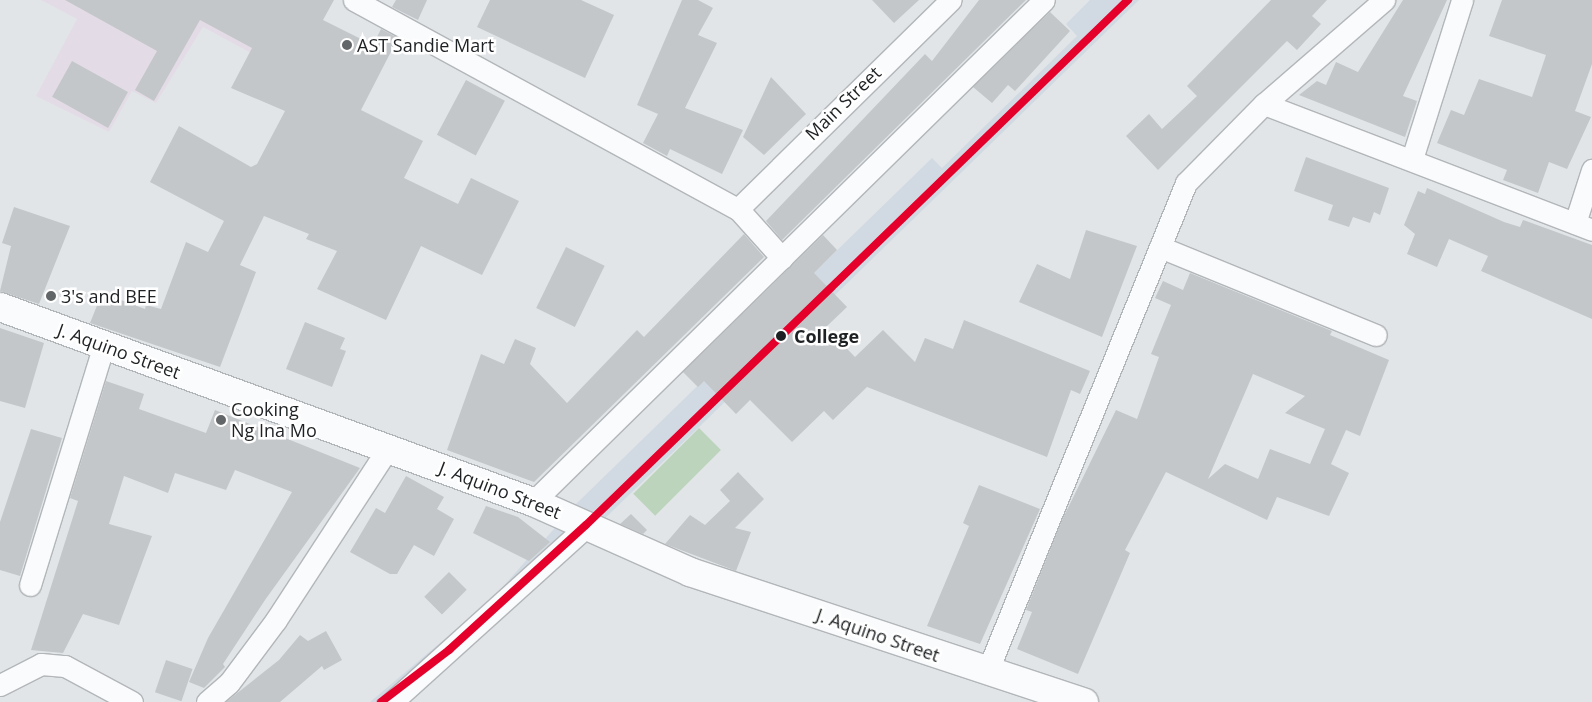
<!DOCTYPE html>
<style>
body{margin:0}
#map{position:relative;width:1592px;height:702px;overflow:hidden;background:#e1e5e8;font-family:"Open Sans",sans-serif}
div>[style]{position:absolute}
.commercial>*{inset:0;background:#e3dce7}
.built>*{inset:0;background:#d1dae2}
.green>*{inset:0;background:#bcd4bb;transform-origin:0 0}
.building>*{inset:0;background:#c4c7c9;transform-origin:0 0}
.roads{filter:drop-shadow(1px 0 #b3b6b9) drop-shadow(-1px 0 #b3b6b9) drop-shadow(0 1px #b3b6b9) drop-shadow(0 -1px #b3b6b9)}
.minor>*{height:21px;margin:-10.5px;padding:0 10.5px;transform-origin:10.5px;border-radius:10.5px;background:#fafbfc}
.tertiary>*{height:28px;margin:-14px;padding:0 14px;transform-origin:14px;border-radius:14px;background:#fafbfc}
.rail-1>*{height:8px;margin:-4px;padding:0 4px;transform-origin:4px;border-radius:4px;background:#e4002b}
.dots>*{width:14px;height:14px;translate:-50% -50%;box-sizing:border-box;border:2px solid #fff;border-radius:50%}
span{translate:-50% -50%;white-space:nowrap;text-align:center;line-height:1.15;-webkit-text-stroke:5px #fff;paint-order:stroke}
.poi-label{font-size:18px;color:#1e2123}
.left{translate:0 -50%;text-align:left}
.street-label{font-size:18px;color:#1e2123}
.stop-label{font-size:18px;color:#1e2123;font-weight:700}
</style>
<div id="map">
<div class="commercial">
<div style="clip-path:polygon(41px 0,280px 0,251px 53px,203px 27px,156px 103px,132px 91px,109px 132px,36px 96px,77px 19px)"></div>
</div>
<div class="built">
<div style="clip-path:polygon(1090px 0,1139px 0,597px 526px,397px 702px,370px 702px,492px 599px,576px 504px,932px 158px,942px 168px,1077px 36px,1066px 24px)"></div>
</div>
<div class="green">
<div style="left:699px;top:428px;width:31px;height:93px;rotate:45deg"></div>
</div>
<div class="building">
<div style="clip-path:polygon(65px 0,334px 0,323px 20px,373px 45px,381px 29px,398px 38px,361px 110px,423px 141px,404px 178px,458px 204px,471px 178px,519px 201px,482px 275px,421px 246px,386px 320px,317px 289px,337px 251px,306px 239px,309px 234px,264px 216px,240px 265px,256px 272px,220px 367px,90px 323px,102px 293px,145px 309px,146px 305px,161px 309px,186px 242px,208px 252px,224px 221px,150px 182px,179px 126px,251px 167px,257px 164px,285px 111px,231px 88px,252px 48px,200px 20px,154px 101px,135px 90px,157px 51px)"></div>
<div style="clip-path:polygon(396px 0,427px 0,418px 20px,392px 7px)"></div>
<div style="clip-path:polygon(490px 0,581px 0,614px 15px,585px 78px,477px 27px)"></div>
<div style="clip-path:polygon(682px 0,698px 0,713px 8px,698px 35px,717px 43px,685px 108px,743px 130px,722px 174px,670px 149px,667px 156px,643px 143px,658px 114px,637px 105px)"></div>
<div style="clip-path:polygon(872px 0,919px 0,894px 23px)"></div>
<div style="clip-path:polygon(979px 0,1026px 0,782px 240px,766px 221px,925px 54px,932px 61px)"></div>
<div style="clip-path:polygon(1271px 0,1327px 0,1312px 16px,1321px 24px,1297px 50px,1287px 41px,1158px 170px,1126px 136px,1149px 114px,1162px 129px,1197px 96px,1187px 86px)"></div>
<div style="clip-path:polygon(1403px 0,1447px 0,1403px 96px,1417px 101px,1405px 137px,1299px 95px,1317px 81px,1326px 85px,1336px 62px,1358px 72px)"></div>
<div style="clip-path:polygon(1502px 0,1592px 0,1592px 64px,1575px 111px,1591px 117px,1567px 169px,1549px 162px,1538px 193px,1503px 180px,1507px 170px,1437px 143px,1451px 110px,1464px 115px,1479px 79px,1532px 97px,1546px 55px,1489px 36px)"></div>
<div style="clip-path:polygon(1050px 12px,1070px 31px,1015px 91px,1008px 85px,992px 103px,973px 87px)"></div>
<div style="left:72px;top:61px;width:64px;height:41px;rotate:29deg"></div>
<div style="clip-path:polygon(771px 77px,806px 114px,764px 155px,743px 137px)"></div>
<div style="left:466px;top:80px;width:44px;height:62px;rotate:28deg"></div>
<div style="clip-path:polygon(1306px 157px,1389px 188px,1380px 215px,1374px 212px,1370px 223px,1353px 217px,1349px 227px,1328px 220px,1333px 205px,1294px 191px)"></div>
<div style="clip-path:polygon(1427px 188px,1504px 222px,1520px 227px,1523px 220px,1592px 245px,1592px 319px,1481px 271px,1488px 256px,1449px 239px,1437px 267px,1407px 254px,1415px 234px,1404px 225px,1418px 191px,1425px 194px)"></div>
<div style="clip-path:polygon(14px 207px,70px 226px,39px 304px,0 291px,11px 246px,2px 243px)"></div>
<div style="clip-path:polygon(1086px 230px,1137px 246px,1102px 337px,1019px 302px,1037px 264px,1070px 279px)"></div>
<div style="clip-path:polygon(744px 234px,764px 257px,534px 482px,447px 450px,481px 354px,504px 364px,515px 339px,536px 348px,530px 364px,567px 403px,637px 330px,644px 337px)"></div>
<div style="clip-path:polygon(823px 235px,837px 250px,814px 273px,847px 307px,826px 327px,855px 357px,883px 330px,915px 362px,925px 338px,953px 349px,964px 320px,1090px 371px,1080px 394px,1071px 390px,1047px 457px,867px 387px,833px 420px,824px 411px,792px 442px,750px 400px,736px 414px,704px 381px,698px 387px,683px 372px)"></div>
<div style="left:566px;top:247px;width:43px;height:68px;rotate:26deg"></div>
<div style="clip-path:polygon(evenodd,1190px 273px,1332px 331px,1330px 335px,1389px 360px,1360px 436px,1346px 430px,1331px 464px,1349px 473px,1329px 516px,1277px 497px,1267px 520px,1166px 472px,1125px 550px,1130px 553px,1078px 674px,1017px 649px,1032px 612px,1026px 610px,1063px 518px,1116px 410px,1137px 419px,1159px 357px,1151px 354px,1171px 305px,1155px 298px,1163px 281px,1183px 290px,1190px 273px,1253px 374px,1305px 396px,1285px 413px,1325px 429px,1318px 445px,1310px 464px,1270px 449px,1258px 479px,1225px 464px,1208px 479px,1253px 374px)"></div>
<div style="clip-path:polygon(305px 322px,345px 338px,340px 349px,346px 351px,332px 387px,286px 369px)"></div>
<div style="clip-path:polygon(0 328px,44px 343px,25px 408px,0 401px)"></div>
<div style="clip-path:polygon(106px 381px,144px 394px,139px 409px,206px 433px,215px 410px,360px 468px,265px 600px,223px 664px,225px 667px,204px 688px,189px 682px,208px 638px,292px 492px,235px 470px,226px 490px,175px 473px,168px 493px,124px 476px,109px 524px,152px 536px,119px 625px,83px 614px,63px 653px,31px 650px,78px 501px,70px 498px)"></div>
<div style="clip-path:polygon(31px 429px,62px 438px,20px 576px,0 570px,0 522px)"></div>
<div style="clip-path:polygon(738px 472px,764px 499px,735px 528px,751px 532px,736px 571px,665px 544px,690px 515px,705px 525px,730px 501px,720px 490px)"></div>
<div style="clip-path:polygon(406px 476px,444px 497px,437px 509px,454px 519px,434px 556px,414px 545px,397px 574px,390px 574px,350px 552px,376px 508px,385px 513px)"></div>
<div style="clip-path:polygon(979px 485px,1040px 509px,980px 644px,927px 626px,969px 526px,963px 523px)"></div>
<div style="clip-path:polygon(486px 506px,518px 517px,550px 542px,529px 561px,473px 533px)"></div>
<div style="clip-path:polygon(631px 514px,647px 530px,643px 534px,620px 524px)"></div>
<div style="left:449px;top:572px;width:25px;height:35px;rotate:45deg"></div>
<div style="clip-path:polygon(326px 631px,342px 660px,324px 670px,322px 666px,280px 702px,226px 702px,279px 660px,300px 635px,308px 641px)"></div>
<div style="left:166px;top:660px;width:28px;height:34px;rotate:19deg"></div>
</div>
<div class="roads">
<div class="minor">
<div style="left:354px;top:0;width:437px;rotate:28.6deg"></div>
<div style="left:738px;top:209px;width:66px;rotate:48.1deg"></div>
<div style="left:1264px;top:104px;width:351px;rotate:21deg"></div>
<div style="left:1412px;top:159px;width:167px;rotate:-72.5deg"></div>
<div style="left:738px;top:209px;width:298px;rotate:-44.5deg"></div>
<div style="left:1575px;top:223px;width:56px;rotate:-72.2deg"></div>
<div style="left:1160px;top:247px;width:233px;rotate:22.2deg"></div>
<div style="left:533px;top:502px;width:716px;rotate:-44.49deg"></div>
<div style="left:30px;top:585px;width:249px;rotate:-72.9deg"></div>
<div style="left:987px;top:672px;width:528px;rotate:-67.86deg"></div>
<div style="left:1186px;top:183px;width:111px;rotate:-45.4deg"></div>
<div style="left:1264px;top:104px;width:159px;rotate:-40.9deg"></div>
<div style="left:0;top:685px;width:46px;rotate:-27.1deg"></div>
<div style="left:41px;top:664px;width:24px;rotate:5deg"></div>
<div style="left:65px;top:666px;width:76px;rotate:28.2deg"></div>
<div style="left:207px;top:702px;width:29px;rotate:-41deg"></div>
<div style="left:229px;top:683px;width:79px;rotate:-53.3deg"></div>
<div style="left:276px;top:620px;width:205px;rotate:-56.9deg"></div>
<div style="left:392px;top:702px;width:263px;rotate:-42.1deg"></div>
</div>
<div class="tertiary">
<div style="left:0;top:307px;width:568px;rotate:20.1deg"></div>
<div style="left:533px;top:502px;width:172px;rotate:24deg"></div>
<div style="left:690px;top:572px;width:415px;rotate:18.3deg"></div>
</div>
</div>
<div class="rail-1">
<div style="left:381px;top:702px;width:86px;rotate:-37.4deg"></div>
<div style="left:449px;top:650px;width:185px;rotate:-42.4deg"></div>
<div style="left:586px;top:525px;width:755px;rotate:-44.09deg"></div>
</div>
<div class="dots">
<div style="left:347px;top:45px;background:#626668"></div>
<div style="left:51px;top:296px;background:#626668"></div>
<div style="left:781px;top:336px;background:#1e2123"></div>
<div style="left:221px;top:420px;background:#626668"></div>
</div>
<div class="poi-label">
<span class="left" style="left:357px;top:45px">AST Sandie Mart</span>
<span class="left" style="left:61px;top:296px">3's and BEE</span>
<span class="left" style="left:231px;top:420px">Cooking<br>Ng Ina Mo</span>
</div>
<div class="street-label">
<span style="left:843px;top:103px;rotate:-44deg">Main Street</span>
<span style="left:119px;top:351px;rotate:20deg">J. Aquino Street</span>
<span style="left:500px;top:490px;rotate:21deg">J. Aquino Street</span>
<span style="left:878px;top:635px;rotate:19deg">J. Aquino Street</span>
</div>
<div class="stop-label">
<span class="left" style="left:794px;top:336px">College</span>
</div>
</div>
